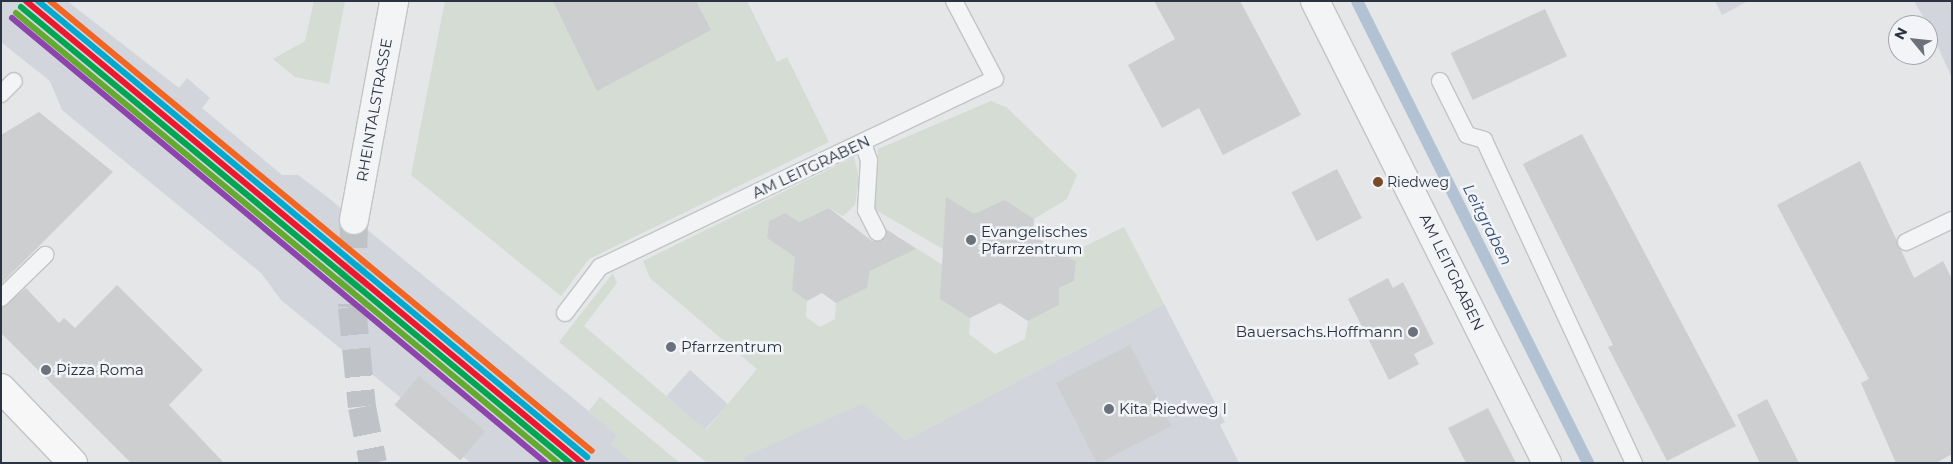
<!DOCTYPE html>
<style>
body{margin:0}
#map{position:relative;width:1953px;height:464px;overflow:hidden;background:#e4e6e8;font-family:Montserrat,sans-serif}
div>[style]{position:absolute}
.built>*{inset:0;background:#d2d5db;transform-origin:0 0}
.green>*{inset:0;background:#d4dcd4}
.stream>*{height:12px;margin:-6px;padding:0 6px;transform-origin:6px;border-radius:6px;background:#b2c2d3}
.building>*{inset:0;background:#ccced0;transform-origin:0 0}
.tertiary-tunnel>*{height:28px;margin-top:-14px;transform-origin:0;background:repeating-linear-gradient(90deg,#bfc2c7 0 28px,transparent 0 42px)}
.roads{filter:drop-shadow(1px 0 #c2c4c6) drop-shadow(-1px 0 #c2c4c6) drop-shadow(0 1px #c2c4c6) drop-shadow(0 -1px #c2c4c6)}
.service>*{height:16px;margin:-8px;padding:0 8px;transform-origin:8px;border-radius:8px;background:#f3f4f5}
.minor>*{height:28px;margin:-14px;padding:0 14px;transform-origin:14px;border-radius:14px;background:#f3f4f5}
.tertiary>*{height:28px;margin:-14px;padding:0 14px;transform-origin:14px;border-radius:14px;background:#f3f4f5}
.secondary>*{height:28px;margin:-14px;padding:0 14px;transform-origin:14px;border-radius:14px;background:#f7f7f7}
.rail-1>*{height:6px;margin:-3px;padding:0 3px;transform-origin:3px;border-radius:3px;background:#ec192e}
.rail-2>*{height:6px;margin:-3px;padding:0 3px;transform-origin:3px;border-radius:3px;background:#00a651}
.rail-3>*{height:6px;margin:-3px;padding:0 3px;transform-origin:3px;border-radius:3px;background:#00a9ce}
.rail-4>*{height:6px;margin:-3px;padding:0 3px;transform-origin:3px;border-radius:3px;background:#64aa30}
.rail-5>*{height:6px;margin:-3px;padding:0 3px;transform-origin:3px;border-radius:3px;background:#f26522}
.rail-6>*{height:6px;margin:-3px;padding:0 3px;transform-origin:3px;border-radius:3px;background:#8e44ad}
.dots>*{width:14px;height:14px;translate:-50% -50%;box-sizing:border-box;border:2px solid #f2f4f7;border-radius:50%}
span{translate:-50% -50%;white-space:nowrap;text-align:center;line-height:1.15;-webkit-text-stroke:5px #f2f4f7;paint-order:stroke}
.bus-label{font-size:14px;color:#2a3342}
.left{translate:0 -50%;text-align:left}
.street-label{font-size:15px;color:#2a3342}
.poi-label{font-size:15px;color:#2a3342}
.right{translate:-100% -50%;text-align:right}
.water-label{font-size:16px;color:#345176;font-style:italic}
.frame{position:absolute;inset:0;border:2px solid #2a3342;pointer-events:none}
.north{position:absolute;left:1888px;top:15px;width:50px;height:50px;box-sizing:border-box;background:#f2f4f7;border:1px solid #a2a7af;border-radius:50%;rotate:298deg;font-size:14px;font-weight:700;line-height:20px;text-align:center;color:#2a3342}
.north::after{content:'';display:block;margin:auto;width:18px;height:22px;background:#6b727c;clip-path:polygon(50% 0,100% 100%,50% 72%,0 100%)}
</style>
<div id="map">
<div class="built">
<div style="clip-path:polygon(1px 1px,67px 1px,179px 88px,187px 78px,210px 98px,202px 108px,282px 175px,298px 175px,326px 196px,618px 435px,611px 444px,633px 463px,471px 463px,406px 410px,405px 401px,281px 300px,261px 273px,62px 110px,50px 81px,1px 42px)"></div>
<div style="clip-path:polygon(1715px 1px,1748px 1px,1722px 15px)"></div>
<div style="clip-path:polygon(1914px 1px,1952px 1px,1952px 78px,1928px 25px)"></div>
<div style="clip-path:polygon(1164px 304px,1225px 422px,1220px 425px,1239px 463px,745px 463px,743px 457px,862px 403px,906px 440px)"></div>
<div style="left:690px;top:370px;width:51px;height:35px;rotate:42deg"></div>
</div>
<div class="green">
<div style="clip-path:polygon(314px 1px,345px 1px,329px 84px,295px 77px,273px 59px,305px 41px)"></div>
<div style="clip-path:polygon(445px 1px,747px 1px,777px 62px,787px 57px,829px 142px,589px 259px,561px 296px,411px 175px)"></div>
<div style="clip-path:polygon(991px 101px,1006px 107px,1077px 175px,1067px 199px,1034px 219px,1005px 200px,943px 249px,874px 209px,878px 149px)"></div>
<div style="clip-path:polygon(854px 157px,859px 178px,855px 205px,843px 216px,829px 208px,799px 222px,785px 213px,769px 221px,767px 238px,809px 265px,794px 273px,792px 290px,807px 301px,806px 317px,820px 327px,835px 319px,836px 303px,867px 288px,870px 271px,899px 257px,900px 238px,957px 274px,970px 318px,969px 334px,995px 354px,1025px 339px,1028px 321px,1059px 305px,1059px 288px,1074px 281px,1076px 262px,1065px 256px,1124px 227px,1164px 304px,906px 440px,862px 404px,743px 457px,745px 463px,707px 463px,559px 342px,613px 273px,617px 283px,584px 326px,706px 430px,757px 369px,650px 278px,643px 261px)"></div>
<div style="clip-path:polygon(600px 397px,680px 463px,633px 463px,611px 444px,617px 435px,588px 412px)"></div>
</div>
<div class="stream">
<div style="left:1357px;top:1px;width:517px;rotate:63.43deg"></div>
</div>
<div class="building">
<div style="clip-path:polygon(553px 1px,696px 1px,711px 30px,597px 91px)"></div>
<div style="clip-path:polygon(1154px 1px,1240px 1px,1301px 115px,1223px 155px,1199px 108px,1162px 128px,1128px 65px,1175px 39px)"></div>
<div style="left:1545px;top:9px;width:52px;height:104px;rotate:65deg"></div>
<div style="clip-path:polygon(39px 112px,113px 172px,1px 284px,1px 135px)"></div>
<div style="clip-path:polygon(1582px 134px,1736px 426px,1667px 461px,1608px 347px,1613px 345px,1523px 164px)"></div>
<div style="clip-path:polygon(1860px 161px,1914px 278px,1943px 261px,1952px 279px,1952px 454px,1936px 463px,1896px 463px,1861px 383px,1869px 379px,1777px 205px)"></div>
<div style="left:1337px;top:169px;width:55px;height:51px;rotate:63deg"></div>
<div style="clip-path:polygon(946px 197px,974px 214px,1005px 200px,1034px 219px,1033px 235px,1076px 262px,1074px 281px,1059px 288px,1059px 305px,1028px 321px,1000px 303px,970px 318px,940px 299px)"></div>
<div style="clip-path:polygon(829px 208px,872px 241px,882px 241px,886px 229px,916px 249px,870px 271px,867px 288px,836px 303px,822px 293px,807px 301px,792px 290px,795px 257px,767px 238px,769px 221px,785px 213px,799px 222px)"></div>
<div style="clip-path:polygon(1388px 278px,1393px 288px,1403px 282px,1434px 344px,1414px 354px,1419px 364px,1389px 380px,1348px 299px)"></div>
<div style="clip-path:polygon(117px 285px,203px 370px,169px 405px,224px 463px,131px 463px,1px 333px,1px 308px,26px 288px,59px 323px,64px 318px,75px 328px)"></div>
<div style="left:1130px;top:345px;width:91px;height:83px;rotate:63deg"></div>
<div style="left:419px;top:376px;width:86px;height:38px;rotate:40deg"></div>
<div style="clip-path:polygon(1767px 399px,1799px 463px,1760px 463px,1737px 415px)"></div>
<div style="clip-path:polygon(1488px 408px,1516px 463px,1466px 463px,1448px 428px)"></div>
</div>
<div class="tertiary-tunnel">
<div style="left:354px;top:220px;width:87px;rotate:91.3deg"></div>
<div style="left:352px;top:307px;width:100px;rotate:84.3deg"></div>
<div style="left:362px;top:407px;width:57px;rotate:78.9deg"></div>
</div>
<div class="roads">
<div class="service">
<div style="left:1440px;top:81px;width:60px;rotate:63.4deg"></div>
<div style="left:1467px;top:135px;width:18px;rotate:16deg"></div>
<div style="left:1484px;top:140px;width:356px;rotate:65.1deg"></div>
<div style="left:1px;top:94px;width:18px;rotate:-45deg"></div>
<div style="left:863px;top:143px;width:18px;rotate:71deg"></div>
<div style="left:869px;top:160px;width:50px;rotate:93.4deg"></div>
<div style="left:866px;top:210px;width:25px;rotate:63deg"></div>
<div style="left:1906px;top:242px;width:51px;rotate:-25.6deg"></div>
<div style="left:1px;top:298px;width:62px;rotate:-44.3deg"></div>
<div style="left:565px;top:313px;width:58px;rotate:-52.7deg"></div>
<div style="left:600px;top:267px;width:437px;rotate:-25.5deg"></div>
<div style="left:995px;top:79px;width:88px;rotate:-117.7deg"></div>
</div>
<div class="minor">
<div style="left:1315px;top:1px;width:517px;rotate:63.34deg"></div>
</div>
<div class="tertiary">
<div style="left:354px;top:220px;width:223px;rotate:-79.6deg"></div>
</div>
<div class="secondary">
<div style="left:1px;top:388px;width:104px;rotate:46.2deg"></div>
</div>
</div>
<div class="rail-1">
<div style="left:26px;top:1px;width:723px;rotate:39.72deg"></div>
</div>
<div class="rail-2">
<div style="left:21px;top:7px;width:714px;rotate:39.71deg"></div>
</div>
<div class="rail-3">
<div style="left:38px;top:1px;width:714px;rotate:39.71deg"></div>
</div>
<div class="rail-4">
<div style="left:16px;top:13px;width:704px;rotate:39.7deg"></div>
</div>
<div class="rail-5">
<div style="left:50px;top:1px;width:704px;rotate:39.7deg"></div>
</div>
<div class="rail-6">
<div style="left:12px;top:18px;width:695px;rotate:39.81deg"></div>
</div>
<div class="dots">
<div style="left:1378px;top:182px;background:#7a4b2a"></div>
<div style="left:971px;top:240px;background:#6b727c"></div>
<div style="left:1413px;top:332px;background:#6b727c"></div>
<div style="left:671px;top:347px;background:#6b727c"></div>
<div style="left:46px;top:370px;background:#6b727c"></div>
<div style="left:1109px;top:409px;background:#6b727c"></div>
</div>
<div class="bus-label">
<span class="left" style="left:1387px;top:182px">Riedweg</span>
</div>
<div class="street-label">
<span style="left:374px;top:110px;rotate:-80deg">RHEINTALSTRASSE</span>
<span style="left:811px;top:167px;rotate:-25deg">AM LEITGRABEN</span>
<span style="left:1452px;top:272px;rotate:64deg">AM LEITGRABEN</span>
</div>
<div class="poi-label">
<span class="left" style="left:981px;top:240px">Evangelisches<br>Pfarrzentrum</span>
<span class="right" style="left:1403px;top:332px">Bauersachs.Hoffmann</span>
<span class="left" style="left:681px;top:347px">Pfarrzentrum</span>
<span class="left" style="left:56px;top:370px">Pizza Roma</span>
<span class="left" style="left:1119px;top:409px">Kita Riedweg I</span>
</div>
<div class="water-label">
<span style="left:1487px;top:225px;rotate:63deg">Leitgraben</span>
</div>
<div class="frame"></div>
<div class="north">N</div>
</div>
